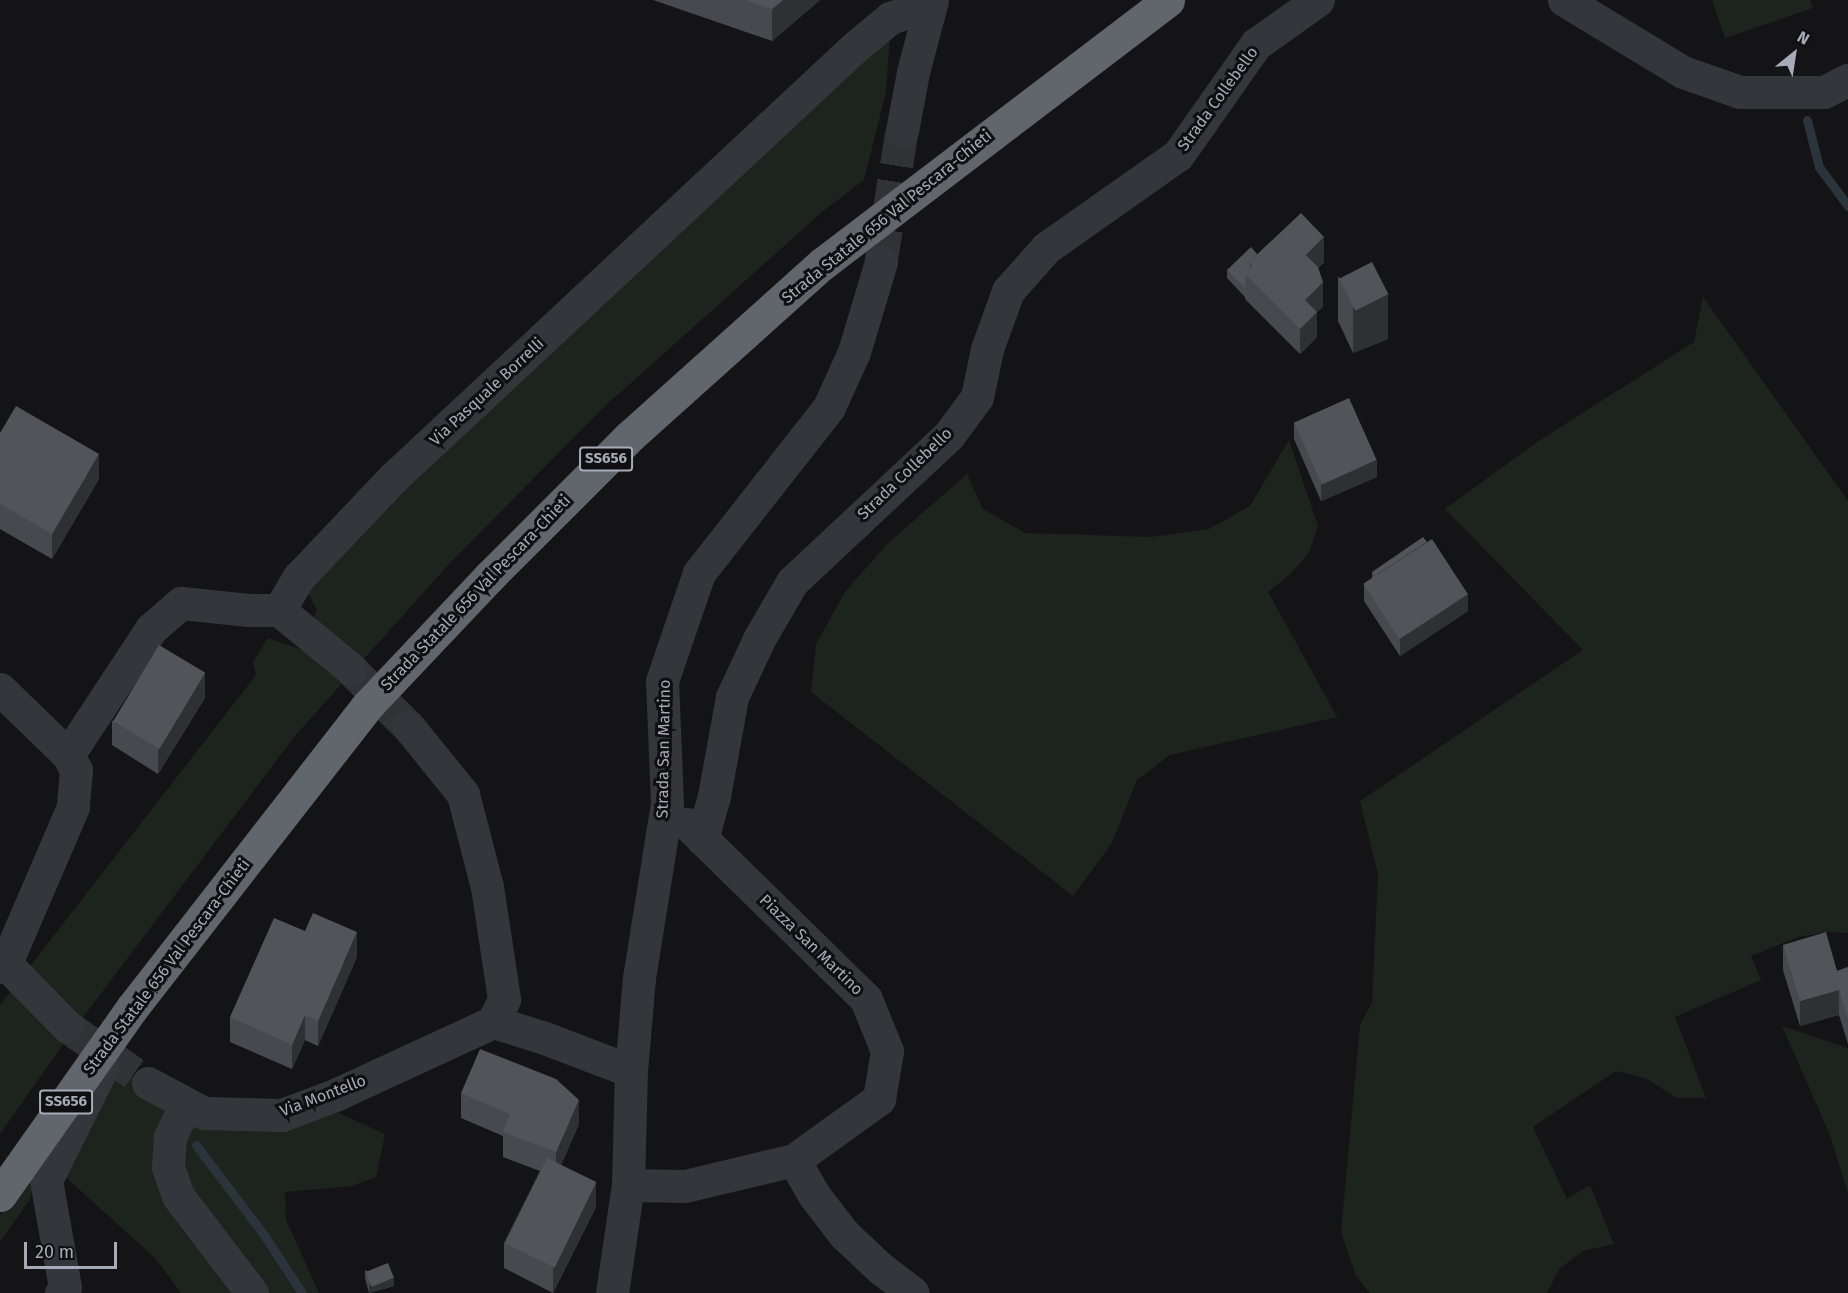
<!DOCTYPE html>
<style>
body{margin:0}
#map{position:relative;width:1848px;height:1293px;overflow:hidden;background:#141416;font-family:"Fira Sans",sans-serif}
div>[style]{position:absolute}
.green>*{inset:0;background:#1c241d}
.stream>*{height:9px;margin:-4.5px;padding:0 4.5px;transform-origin:4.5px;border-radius:4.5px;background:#2a343a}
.minor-tunnel>*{height:33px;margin-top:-16.5px;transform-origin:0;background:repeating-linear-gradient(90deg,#313236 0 33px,transparent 0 49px)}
.minor>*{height:33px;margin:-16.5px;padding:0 16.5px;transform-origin:16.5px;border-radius:16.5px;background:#35363b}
.highway>*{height:33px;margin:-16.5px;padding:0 16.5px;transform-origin:16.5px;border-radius:16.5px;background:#61656c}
.wall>*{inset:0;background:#47494e}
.shaded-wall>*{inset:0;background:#2e3033}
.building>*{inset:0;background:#515459;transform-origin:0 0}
span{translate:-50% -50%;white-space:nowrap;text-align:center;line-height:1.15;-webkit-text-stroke:6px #0f0f11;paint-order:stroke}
.shield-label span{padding:2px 4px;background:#0f0f11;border:2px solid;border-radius:4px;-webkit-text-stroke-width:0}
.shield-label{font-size:15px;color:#a6acb7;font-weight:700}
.street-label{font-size:16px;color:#a6acb7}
.north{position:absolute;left:1764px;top:24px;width:60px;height:60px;-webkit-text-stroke:4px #0f0f11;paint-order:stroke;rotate:30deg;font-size:16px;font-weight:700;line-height:24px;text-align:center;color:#a6acb7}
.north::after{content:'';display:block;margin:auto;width:21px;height:27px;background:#a6acb7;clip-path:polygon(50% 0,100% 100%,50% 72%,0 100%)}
.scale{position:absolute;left:24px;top:1242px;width:93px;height:27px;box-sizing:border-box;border:3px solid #a6acb7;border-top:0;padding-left:8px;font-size:18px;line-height:21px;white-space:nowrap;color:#a6acb7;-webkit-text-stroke:4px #0f0f11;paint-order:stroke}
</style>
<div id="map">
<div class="green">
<div style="clip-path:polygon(1712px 0,1810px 0,1813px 8px,1725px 38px)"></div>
<div style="clip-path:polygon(891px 22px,886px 92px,864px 180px,822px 212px,604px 407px,450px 563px,294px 737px,69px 1036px,0 1134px,0 1005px,256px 675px,253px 662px,268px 638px,300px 649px,317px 610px,300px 578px)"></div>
<div style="clip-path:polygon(1703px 297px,1848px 501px,1848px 933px,1826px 932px,1798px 937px,1751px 956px,1761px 980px,1675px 1017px,1706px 1098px,1677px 1098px,1645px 1078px,1616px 1071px,1533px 1127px,1567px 1199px,1590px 1185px,1614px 1244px,1583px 1251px,1559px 1269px,1547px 1293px,1370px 1293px,1356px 1276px,1341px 1232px,1360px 1025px,1372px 1003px,1378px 874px,1360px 801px,1583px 650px,1445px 509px,1537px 442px,1694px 342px)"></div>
<div style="clip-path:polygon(1289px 440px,1318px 526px,1309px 553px,1288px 576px,1268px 592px,1337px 717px,1170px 755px,1137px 780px,1112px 843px,1073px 896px,811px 692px,816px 644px,845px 592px,887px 544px,967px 474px,983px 509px,1025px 533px,1151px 537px,1209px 529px,1250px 506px)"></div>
<div style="clip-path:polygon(1782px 1026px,1848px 1048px,1848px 1194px,1830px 1135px)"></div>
<div style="clip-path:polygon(114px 1063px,189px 1114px,323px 1106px,385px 1134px,376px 1177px,352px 1186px,285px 1192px,286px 1220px,319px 1293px,181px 1293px,156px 1259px,60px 1172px)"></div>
<div style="clip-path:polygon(42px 1156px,29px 1201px,0 1242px,0 1215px)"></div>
</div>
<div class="stream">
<div style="left:1807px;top:120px;width:49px;rotate:75.7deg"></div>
<div style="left:1819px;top:167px;width:49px;rotate:53.4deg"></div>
<div style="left:196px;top:1145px;width:113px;rotate:52.9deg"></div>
<div style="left:264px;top:1235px;width:69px;rotate:56.8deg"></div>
</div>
<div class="minor-tunnel">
<div style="left:881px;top:262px;width:133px;rotate:-80.9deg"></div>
<div style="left:351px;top:669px;width:81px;rotate:45deg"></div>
<div style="left:67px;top:1026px;width:99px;rotate:35.1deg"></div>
</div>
<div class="minor">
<div style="left:1564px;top:0;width:139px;rotate:31.2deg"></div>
<div style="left:1683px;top:72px;width:60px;rotate:19.3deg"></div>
<div style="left:1740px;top:92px;width:84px"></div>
<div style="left:1824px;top:92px;width:27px;rotate:-27deg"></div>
<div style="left:902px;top:131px;width:60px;rotate:-79.4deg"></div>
<div style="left:913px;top:72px;width:74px;rotate:-75.2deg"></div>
<div style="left:279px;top:610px;width:93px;rotate:39.3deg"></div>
<div style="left:0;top:689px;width:95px;rotate:44.1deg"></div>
<div style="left:68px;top:755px;width:17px;rotate:62deg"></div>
<div style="left:76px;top:770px;width:37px;rotate:95deg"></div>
<div style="left:73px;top:807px;width:159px;rotate:113.3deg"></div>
<div style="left:10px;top:953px;width:17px;rotate:126deg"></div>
<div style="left:68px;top:755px;width:151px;rotate:-56.6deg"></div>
<div style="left:151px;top:629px;width:40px;rotate:-41deg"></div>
<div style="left:181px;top:603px;width:68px;rotate:5.9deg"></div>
<div style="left:249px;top:610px;width:30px"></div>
<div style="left:279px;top:610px;width:39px;rotate:-59deg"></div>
<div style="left:299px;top:577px;width:137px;rotate:-46.5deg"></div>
<div style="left:393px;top:478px;width:630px;rotate:-43.01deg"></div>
<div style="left:854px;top:48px;width:47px;rotate:-39.8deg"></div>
<div style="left:890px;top:18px;width:41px;rotate:-18.4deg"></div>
<div style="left:702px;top:839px;width:45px;rotate:-74.4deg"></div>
<div style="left:714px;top:796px;width:101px;rotate:-79.7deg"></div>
<div style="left:732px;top:697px;width:64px;rotate:-65deg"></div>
<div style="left:759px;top:639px;width:66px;rotate:-59.9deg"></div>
<div style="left:792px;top:582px;width:215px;rotate:-43.1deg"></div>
<div style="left:949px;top:435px;width:47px;rotate:-53.6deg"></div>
<div style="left:977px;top:397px;width:49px;rotate:-78.2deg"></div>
<div style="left:987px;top:349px;width:62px;rotate:-70.1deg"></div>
<div style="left:1008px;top:291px;width:57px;rotate:-48.5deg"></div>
<div style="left:1046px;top:248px;width:161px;rotate:-35.2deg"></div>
<div style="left:1178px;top:155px;width:136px;rotate:-54.9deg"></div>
<div style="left:1256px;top:44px;width:76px;rotate:-35.4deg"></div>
<div style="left:4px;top:962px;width:90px;rotate:45.5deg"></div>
<div style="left:493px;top:1022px;width:51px;rotate:17deg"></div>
<div style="left:542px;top:1037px;width:95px;rotate:20.9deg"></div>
<div style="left:148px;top:1083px;width:64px;rotate:28.2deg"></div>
<div style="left:204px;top:1113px;width:78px;rotate:1.5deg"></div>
<div style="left:282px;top:1115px;width:57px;rotate:-20.7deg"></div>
<div style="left:335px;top:1095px;width:174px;rotate:-24.8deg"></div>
<div style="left:493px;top:1022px;width:25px;rotate:-64deg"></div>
<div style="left:504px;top:999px;width:113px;rotate:-98.6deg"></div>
<div style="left:487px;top:887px;width:96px;rotate:-104.5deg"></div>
<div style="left:463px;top:794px;width:87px;rotate:-129deg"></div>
<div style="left:186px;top:1104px;width:37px;rotate:116deg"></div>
<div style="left:170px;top:1137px;width:30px;rotate:94deg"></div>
<div style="left:168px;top:1167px;width:31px;rotate:71deg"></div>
<div style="left:178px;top:1196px;width:122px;rotate:52.7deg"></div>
<div style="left:794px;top:1160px;width:40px;rotate:60.3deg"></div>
<div style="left:814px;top:1195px;width:49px;rotate:52.4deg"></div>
<div style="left:844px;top:1234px;width:50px;rotate:43.4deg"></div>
<div style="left:880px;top:1268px;width:41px;rotate:37.1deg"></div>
<div style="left:628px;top:1185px;width:57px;rotate:1deg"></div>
<div style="left:685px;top:1186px;width:112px;rotate:-13.4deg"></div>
<div style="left:794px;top:1160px;width:105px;rotate:-35.7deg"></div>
<div style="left:879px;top:1099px;width:49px;rotate:-80.5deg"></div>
<div style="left:887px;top:1051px;width:56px;rotate:-112deg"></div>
<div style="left:866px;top:999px;width:250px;rotate:-135.6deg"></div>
<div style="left:61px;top:1293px;width:7px;rotate:-56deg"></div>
<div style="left:65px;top:1287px;width:109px;rotate:-100.1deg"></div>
<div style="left:46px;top:1180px;width:127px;rotate:-63.4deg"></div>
<div style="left:612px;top:1293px;width:109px;rotate:-81.6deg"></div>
<div style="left:628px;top:1185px;width:114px;rotate:-88.5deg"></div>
<div style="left:631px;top:1071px;width:93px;rotate:-85.1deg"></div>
<div style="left:639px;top:978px;width:176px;rotate:-80.9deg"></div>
<div style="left:667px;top:804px;width:123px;rotate:-92.3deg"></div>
<div style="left:662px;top:681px;width:114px;rotate:-71.1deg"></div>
<div style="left:699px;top:573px;width:211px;rotate:-51.9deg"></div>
<div style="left:829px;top:407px;width:60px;rotate:-65.6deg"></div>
<div style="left:854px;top:352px;width:94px;rotate:-73.3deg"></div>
</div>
<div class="highway">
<div style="left:0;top:1195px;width:229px;rotate:-54.8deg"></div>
<div style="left:132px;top:1008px;width:384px;rotate:-52.1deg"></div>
<div style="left:368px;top:705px;width:176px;rotate:-46.6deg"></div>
<div style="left:489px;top:577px;width:198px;rotate:-45deg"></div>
<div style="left:629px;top:437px;width:259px;rotate:-41.9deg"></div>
<div style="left:822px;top:264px;width:435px;rotate:-37.3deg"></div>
</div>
<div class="wall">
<div style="clip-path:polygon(653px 0,820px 0,772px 41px)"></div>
<div style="clip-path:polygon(1257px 254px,1324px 262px,1318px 268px,1323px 307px,1317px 312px,1317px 337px,1300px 354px,1245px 299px,1245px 297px,1227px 278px,1227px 270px)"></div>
<div style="clip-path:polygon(1338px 276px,1388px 339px,1353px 353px,1338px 321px)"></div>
<div style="clip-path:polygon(1294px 422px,1377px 477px,1321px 501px,1294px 439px)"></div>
<div style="clip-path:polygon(0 433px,99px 479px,52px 559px,0 529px)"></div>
<div style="clip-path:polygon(1372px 572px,1468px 611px,1400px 656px,1364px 601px,1364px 584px,1372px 578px)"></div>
<div style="clip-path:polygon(205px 698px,158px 774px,112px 745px,112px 721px)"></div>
<div style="clip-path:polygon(1783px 945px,1837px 971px,1848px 967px,1848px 1044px,1839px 1015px,1800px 1026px,1783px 970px)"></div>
<div style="clip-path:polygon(357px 957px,318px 1046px,305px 1040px,292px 1069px,230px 1042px,230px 1017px)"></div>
<div style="clip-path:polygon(461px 1093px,579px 1124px,561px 1165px,596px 1207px,553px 1293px,504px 1268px,504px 1243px,540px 1171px,503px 1157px,503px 1136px,461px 1118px)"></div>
<div style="clip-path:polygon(365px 1270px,394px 1286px,369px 1293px,365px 1278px)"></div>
</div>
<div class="shaded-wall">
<div style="clip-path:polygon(783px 0,820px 0,772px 41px,772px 9px)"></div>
<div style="clip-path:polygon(1324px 237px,1324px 262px,1306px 280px,1306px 255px)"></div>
<div style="clip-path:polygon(1323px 282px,1323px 307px,1317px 312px,1317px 337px,1300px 354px,1300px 329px,1305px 300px)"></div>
<div style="clip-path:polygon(1388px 294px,1388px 339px,1353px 353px,1353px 308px)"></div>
<div style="clip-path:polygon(99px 454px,99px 479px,52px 559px,52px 534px)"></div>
<div style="clip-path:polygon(1377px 460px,1377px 477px,1321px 501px,1321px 484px)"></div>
<div style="clip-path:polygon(1468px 594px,1468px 611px,1400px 656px,1400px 639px)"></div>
<div style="clip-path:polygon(205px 673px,205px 698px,158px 774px,158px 749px)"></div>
<div style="clip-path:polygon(357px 932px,357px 957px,318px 1046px,318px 1021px)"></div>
<div style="clip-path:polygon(1839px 990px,1839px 1015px,1800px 1026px,1800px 1001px)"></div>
<div style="clip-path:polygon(305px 1015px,305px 1040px,292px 1069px,292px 1045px)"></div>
<div style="clip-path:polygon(579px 1100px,579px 1124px,556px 1177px,556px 1152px)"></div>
<div style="clip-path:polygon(596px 1182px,596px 1207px,553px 1293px,553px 1268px)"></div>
<div style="clip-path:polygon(394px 1278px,394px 1286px,369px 1293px,369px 1285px)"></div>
</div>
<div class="building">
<div style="clip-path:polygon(746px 0,783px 0,772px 9px)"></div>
<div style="clip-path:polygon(1301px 213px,1324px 237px,1306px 255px,1318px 267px,1323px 282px,1305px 300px,1317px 312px,1300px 329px,1245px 274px,1253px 266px,1249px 262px)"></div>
<div style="clip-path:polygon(1251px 247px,1257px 254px,1249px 262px,1249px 270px,1245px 274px,1245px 288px,1227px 270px)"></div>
<div style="left:1372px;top:262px;width:36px;height:37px;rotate:63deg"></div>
<div style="left:1349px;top:398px;width:68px;height:60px;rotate:66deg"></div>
<div style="clip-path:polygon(16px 406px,99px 454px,52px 534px,0 504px,0 433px)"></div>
<div style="clip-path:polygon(1423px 537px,1427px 542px,1375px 576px,1372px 572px)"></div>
<div style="left:1432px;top:539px;width:66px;height:82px;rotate:57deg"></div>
<div style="left:159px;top:645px;width:54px;height:89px;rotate:31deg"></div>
<div style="clip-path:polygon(313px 913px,357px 932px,318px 1021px,305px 1015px,292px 1045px,230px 1017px,274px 918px,305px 931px)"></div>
<div style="clip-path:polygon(1826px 932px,1837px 971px,1848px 967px,1848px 1019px,1839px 990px,1800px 1001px,1783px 945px)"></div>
<div style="clip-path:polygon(480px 1049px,556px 1079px,579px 1100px,556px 1152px,503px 1132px,510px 1114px,461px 1093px)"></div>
<div style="left:547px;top:1158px;width:55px;height:95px;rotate:26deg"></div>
<div style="left:388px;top:1263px;width:16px;height:24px;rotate:68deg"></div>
</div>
<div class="shield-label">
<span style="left:606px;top:459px">SS656</span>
<span style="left:66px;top:1102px">SS656</span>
</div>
<div class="street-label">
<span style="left:1218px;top:99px;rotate:-54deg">Strada Collebello</span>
<span style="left:887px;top:217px;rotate:-39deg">Strada Statale 656 Val Pescara-Chieti</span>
<span style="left:487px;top:392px;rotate:-43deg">Via Pasquale Borrelli</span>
<span style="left:905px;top:474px;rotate:-44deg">Strada Collebello</span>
<span style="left:476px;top:593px;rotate:-46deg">Strada Statale 656 Val Pescara-Chieti</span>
<span style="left:664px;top:749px;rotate:-89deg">Strada San Martino</span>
<span style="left:811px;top:945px;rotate:44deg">Piazza San Martino</span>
<span style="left:167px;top:967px;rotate:-53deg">Strada Statale 656 Val Pescara-Chieti</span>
<span style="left:323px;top:1096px;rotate:-21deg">Via Montello</span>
</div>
<div class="north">N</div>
<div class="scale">20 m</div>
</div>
